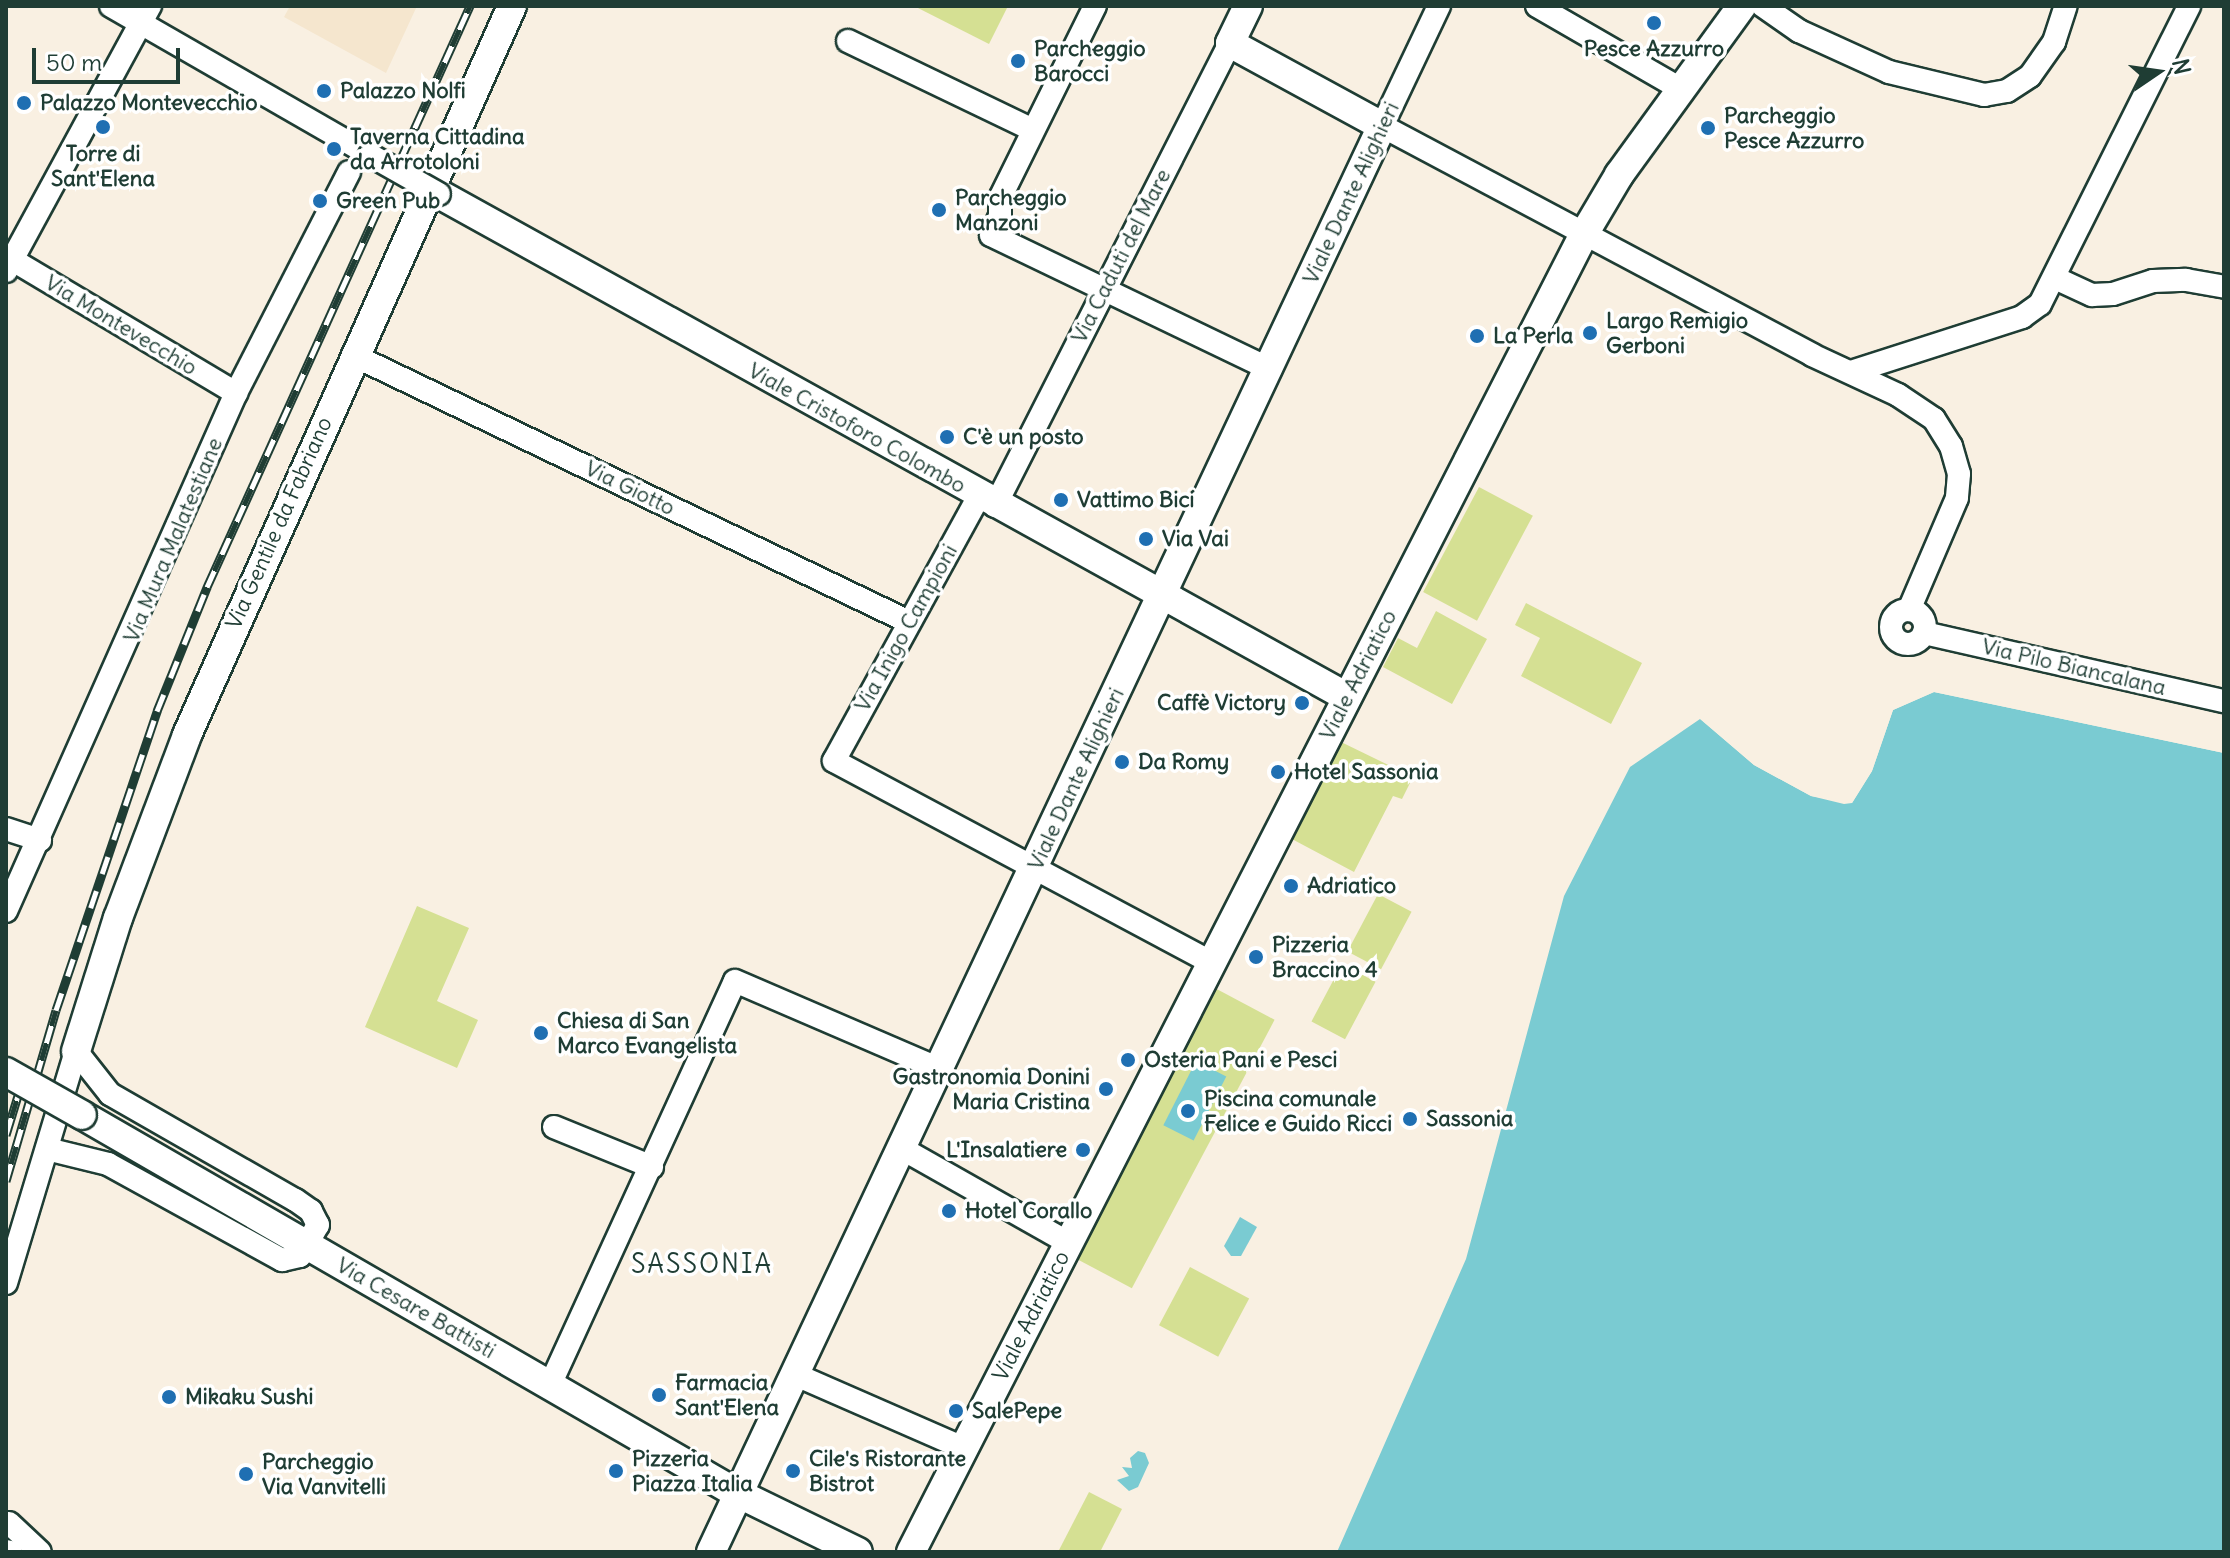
<!DOCTYPE html>
<meta charset="utf-8">
<style>
body{margin:0}
#map{position:relative;width:2230px;height:1558px;overflow:hidden;background:#f9f0e2;font-family:Delius,sans-serif}
div>[style]{position:absolute}
.built>*{inset:0;background:#f5e6ce}
.green>*{inset:0;background:#d5e093;transform-origin:0 0}
.water>*{inset:0;background:#7acbd2;transform-origin:0 0}
.pier>*{inset:0;background:#f9f0e2}
.roads{filter:drop-shadow(2px 0 #1f3d34) drop-shadow(-2px 0 #1f3d34) drop-shadow(0 2px #1f3d34) drop-shadow(0 -2px #1f3d34)}
.minor>*{height:22px;margin:-11px;padding:0 11px;transform-origin:11px;border-radius:11px;background:#fff}
.minor>.ring{margin:-11px;padding:0;box-sizing:content-box;background:none;border:22px solid #fff;border-radius:50%}
.tertiary>*{height:28px;margin:-14px;padding:0 14px;transform-origin:14px;border-radius:14px;background:#fff}
.rail>*{height:9px;margin-top:-4.5px;transform-origin:0;background:repeating-linear-gradient(90deg,#fff 0 18px,#1f3d34 0 36px);box-sizing:border-box;border-block:2px solid #1f3d34}
.bridges{filter:drop-shadow(2px 0 #1f3d34) drop-shadow(-2px 0 #1f3d34) drop-shadow(0 2px #1f3d34) drop-shadow(0 -2px #1f3d34)}
.minor-bridge>*{height:22px;margin:-11px;padding:0 11px;transform-origin:11px;border-radius:11px;background:#fff}
.tertiary-bridge>*{height:28px;margin:-14px;padding:0 14px;transform-origin:14px;border-radius:14px;background:#fff}
.dots>*{width:22px;height:22px;translate:-50% -50%;box-sizing:border-box;border:4px solid #fff;border-radius:50%}
span{translate:-50% -50%;white-space:nowrap;text-align:center;line-height:1.15;-webkit-text-stroke:7px #fff;paint-order:stroke}
.poi-label{font-size:22px;color:#1f3d34;font-weight:700}
.left{translate:0 -50%;text-align:left}
.right{translate:-100% -50%;text-align:right}
.street-label{font-size:22px;color:#1f3d34}
.quarter-label{font-size:26px;color:#1f3d34;letter-spacing:2px}
.frame{position:absolute;inset:0;border:8px solid #1f3d34;pointer-events:none}
.north{position:absolute;left:2118px;top:32px;width:80px;height:80px;-webkit-text-stroke:6px #fff;paint-order:stroke;rotate:77deg;font-size:22px;font-weight:700;line-height:32px;text-align:center;color:#1f3d34}
.north::after{content:'';display:block;margin:auto;width:28px;height:36px;background:#1f3d34;clip-path:polygon(50% 0,100% 100%,50% 72%,0 100%)}
.scale{position:absolute;left:32px;top:48px;width:148px;height:36px;box-sizing:border-box;border:4px solid #1f3d34;border-top:0;padding-left:10px;font-size:24px;line-height:28px;white-space:nowrap;color:#1f3d34;-webkit-text-stroke:6px #fff;paint-order:stroke}
</style>
<div id="map">
<div class="built">
<div style="clip-path:polygon(290px 6px,417px 6px,386px 73px,284px 17px)"></div>
</div>
<div class="green">
<div style="clip-path:polygon(914px 6px,1008px 6px,989px 44px)"></div>
<div style="left:1479px;top:487px;width:61px;height:119px;rotate:28deg"></div>
<div style="clip-path:polygon(1526px 603px,1642px 663px,1611px 724px,1521px 676px,1540px 638px,1515px 625px)"></div>
<div style="clip-path:polygon(1436px 611px,1487px 639px,1452px 704px,1383px 667px,1398px 638px,1417px 648px)"></div>
<div style="clip-path:polygon(1339px 741px,1413px 777px,1402px 799px,1393px 796px,1354px 872px,1290px 838px)"></div>
<div style="left:1378px;top:894px;width:38px;height:65px;rotate:28deg"></div>
<div style="clip-path:polygon(417px 906px,469px 928px,437px 1001px,478px 1020px,457px 1068px,365px 1027px)"></div>
<div style="left:1342px;top:964px;width:38px;height:65px;rotate:28deg"></div>
<div style="left:1211px;top:986px;width:72px;height:304px;rotate:28deg"></div>
<div style="left:1190px;top:1267px;width:67px;height:66px;rotate:28deg"></div>
<div style="clip-path:polygon(1089px 1492px,1122px 1509px,1100px 1552px,1058px 1552px)"></div>
</div>
<div class="water">
<div style="clip-path:polygon(1934px 692px,2224px 753px,2224px 1552px,1337px 1552px,1466px 1259px,1564px 896px,1630px 767px,1700px 719px,1754px 765px,1811px 796px,1852px 803px,1872px 771px,1893px 710px)"></div>
<div style="left:1196px;top:1061px;width:34px;height:72px;rotate:27deg"></div>
<div style="clip-path:polygon(1240px 1217px,1257px 1227px,1241px 1256px,1231px 1256px,1224px 1246px)"></div>
<div style="clip-path:polygon(1138px 1451px,1145px 1453px,1149px 1463px,1138px 1487px,1129px 1491px,1117px 1480px,1129px 1476px,1122px 1467px,1132px 1468px,1130px 1458px)"></div>
</div>
<div class="pier">
<div style="clip-path:polygon(1934px 688px,2224px 749px,2224px 753px,1934px 692px,1893px 710px,1872px 771px,1852px 803px,1844px 804px,1811px 796px,1754px 765px,1697px 716px,1756px 761px,1812px 793px,1844px 800px,1869px 769px,1890px 708px)"></div>
</div>
<div class="roads">
<div class="minor">
<div style="left:111px;top:6px;width:299px;rotate:29.9deg"></div>
<div style="left:1095px;top:6px;width:214px;rotate:116.3deg"></div>
<div style="left:1000px;top:198px;width:18px;rotate:90deg"></div>
<div style="left:1000px;top:216px;width:21px;rotate:115deg"></div>
<div style="left:991px;top:235px;width:310px;rotate:25.7deg"></div>
<div style="left:1439px;top:6px;width:133px;rotate:115.4deg"></div>
<div style="left:1382px;top:126px;width:487px;rotate:28deg"></div>
<div style="left:1812px;top:355px;width:95px;rotate:24.9deg"></div>
<div style="left:1898px;top:395px;width:43px;rotate:33.7deg"></div>
<div style="left:1934px;top:419px;width:32px;rotate:58deg"></div>
<div style="left:1951px;top:446px;width:29px;rotate:74deg"></div>
<div style="left:1959px;top:474px;width:24px;rotate:95deg"></div>
<div style="left:1957px;top:498px;width:122px;rotate:113.2deg"></div>
<div style="left:1537px;top:6px;width:164px;rotate:30deg"></div>
<div style="left:1763px;top:6px;width:44px;rotate:34.8deg"></div>
<div style="left:1799px;top:31px;width:99px;rotate:24.5deg"></div>
<div style="left:1889px;top:72px;width:98px;rotate:13.6deg"></div>
<div style="left:1984px;top:95px;width:23px;rotate:-10deg"></div>
<div style="left:2007px;top:91px;width:27px;rotate:-33deg"></div>
<div style="left:2030px;top:76px;width:42px;rotate:-54.8deg"></div>
<div style="left:2054px;top:42px;width:38px;rotate:-72deg"></div>
<div style="left:848px;top:41px;width:205px;rotate:25.7deg"></div>
<div style="left:6px;top:256px;width:268px;rotate:30.8deg"></div>
<div style="left:6px;top:271px;width:302px;rotate:-61.5deg"></div>
<div style="left:2055px;top:278px;width:41px;rotate:24.7deg"></div>
<div style="left:2092px;top:295px;width:21px;rotate:-3deg"></div>
<div style="left:2113px;top:294px;width:42px;rotate:-18deg"></div>
<div style="left:2153px;top:281px;width:33px;rotate:-2deg"></div>
<div style="left:2186px;top:280px;width:39px;rotate:10deg"></div>
<div style="left:353px;top:355px;width:615px;rotate:25.65deg"></div>
<div style="left:1851px;top:372px;width:180px;rotate:-17.8deg"></div>
<div style="left:2022px;top:317px;width:22px;rotate:-36deg"></div>
<div style="left:2040px;top:304px;width:333px;rotate:-63.4deg"></div>
<div style="left:979px;top:496px;width:302px;rotate:118.7deg"></div>
<div style="left:834px;top:761px;width:429px;rotate:28.1deg"></div>
<div style="left:995px;top:506px;width:519px;rotate:-63.09deg"></div>
<div class="ring" style="left:1891px;top:610px;width:12px;height:12px"></div>
<div style="left:1924px;top:633px;width:308px;rotate:12.8deg"></div>
<div style="left:6px;top:829px;width:36px;rotate:18deg"></div>
<div style="left:6px;top:911px;width:567px;rotate:-66.06deg"></div>
<div style="left:236px;top:393px;width:248px;rotate:-62.9deg"></div>
<div style="left:554px;top:1127px;width:106px;rotate:22.2deg"></div>
<div style="left:901px;top:1148px;width:193px;rotate:29.5deg"></div>
<div style="left:47px;top:1149px;width:63px;rotate:13.8deg"></div>
<div style="left:108px;top:1164px;width:199px;rotate:28.9deg"></div>
<div style="left:282px;top:1260px;width:18px;rotate:-13deg"></div>
<div style="left:300px;top:1256px;width:36px;rotate:-60deg"></div>
<div style="left:318px;top:1225px;width:16px;rotate:-117deg"></div>
<div style="left:311px;top:1211px;width:19px;rotate:-145deg"></div>
<div style="left:295px;top:1200px;width:213px;rotate:-150.2deg"></div>
<div style="left:110px;top:1094px;width:55px;rotate:-128.3deg"></div>
<div style="left:6px;top:1283px;width:242px;rotate:-73.2deg"></div>
<div style="left:794px;top:1374px;width:184px;rotate:23.6deg"></div>
<div style="left:550px;top:1385px;width:444px;rotate:-65.4deg"></div>
<div style="left:735px;top:981px;width:222px;rotate:23.3deg"></div>
<div style="left:9px;top:1523px;width:42px;rotate:43.1deg"></div>
<div style="left:6px;top:1551px;width:5px;rotate:11deg"></div>
</div>
<div class="tertiary">
<div style="left:439px;top:194px;width:1038px;rotate:28.98deg"></div>
<div style="left:76px;top:1051px;width:139px;rotate:-72.5deg"></div>
<div style="left:118px;top:918px;width:196px;rotate:-69.3deg"></div>
<div style="left:187px;top:735px;width:798px;rotate:-65.97deg"></div>
<div style="left:82px;top:1115px;width:750px;rotate:30.02deg"></div>
<div style="left:731px;top:1490px;width:141px;rotate:26deg"></div>
<div style="left:711px;top:1552px;width:1576px;rotate:-64.8deg"></div>
<div style="left:1382px;top:126px;width:173px;rotate:-151.4deg"></div>
<div style="left:1230px;top:43px;width:41px;rotate:-64.1deg"></div>
<div style="left:911px;top:1552px;width:1480px;rotate:-62.95deg"></div>
<div style="left:1584px;top:234px;width:69px;rotate:-59.3deg"></div>
<div style="left:1619px;top:175px;width:209px;rotate:-54deg"></div>
</div>
</div>
<div class="rail">
<div style="left:6px;top:1135px;width:59px;rotate:-73.1deg"></div>
<div style="left:6px;top:1181px;width:178px;rotate:-73.7deg"></div>
<div style="left:56px;top:1010px;width:316px;rotate:-71.3deg"></div>
<div style="left:157px;top:711px;width:134px;rotate:-68deg"></div>
<div style="left:207px;top:587px;width:638px;rotate:-65.65deg"></div>
</div>
<div class="bridges">
<div class="minor-bridge">
<div style="left:370px;top:155px;width:79px;rotate:29.5deg"></div>
</div>
<div class="tertiary-bridge">
<div style="left:6px;top:1072px;width:87px;rotate:29.5deg"></div>
</div>
</div>
<div class="dots">
<div style="left:1654px;top:23px;background:#1f6fb2"></div>
<div style="left:1018px;top:61px;background:#1f6fb2"></div>
<div style="left:324px;top:91px;background:#1f6fb2"></div>
<div style="left:24px;top:103px;background:#1f6fb2"></div>
<div style="left:103px;top:127px;background:#1f6fb2"></div>
<div style="left:1708px;top:128px;background:#1f6fb2"></div>
<div style="left:334px;top:149px;background:#1f6fb2"></div>
<div style="left:320px;top:201px;background:#1f6fb2"></div>
<div style="left:939px;top:210px;background:#1f6fb2"></div>
<div style="left:1590px;top:333px;background:#1f6fb2"></div>
<div style="left:1477px;top:336px;background:#1f6fb2"></div>
<div style="left:947px;top:437px;background:#1f6fb2"></div>
<div style="left:1061px;top:500px;background:#1f6fb2"></div>
<div style="left:1146px;top:539px;background:#1f6fb2"></div>
<div style="left:1302px;top:703px;background:#1f6fb2"></div>
<div style="left:1122px;top:762px;background:#1f6fb2"></div>
<div style="left:1278px;top:772px;background:#1f6fb2"></div>
<div style="left:1291px;top:886px;background:#1f6fb2"></div>
<div style="left:1256px;top:957px;background:#1f6fb2"></div>
<div style="left:541px;top:1033px;background:#1f6fb2"></div>
<div style="left:1128px;top:1060px;background:#1f6fb2"></div>
<div style="left:1106px;top:1089px;background:#1f6fb2"></div>
<div style="left:1188px;top:1111px;background:#1f6fb2"></div>
<div style="left:1410px;top:1119px;background:#1f6fb2"></div>
<div style="left:1083px;top:1150px;background:#1f6fb2"></div>
<div style="left:949px;top:1211px;background:#1f6fb2"></div>
<div style="left:659px;top:1395px;background:#1f6fb2"></div>
<div style="left:169px;top:1397px;background:#1f6fb2"></div>
<div style="left:956px;top:1411px;background:#1f6fb2"></div>
<div style="left:616px;top:1471px;background:#1f6fb2"></div>
<div style="left:793px;top:1471px;background:#1f6fb2"></div>
<div style="left:246px;top:1474px;background:#1f6fb2"></div>
</div>
<div class="poi-label">
<span class="left" style="left:1034px;top:61px">Parcheggio<br>Barocci</span>
<span style="left:1654px;top:49px">Pesce Azzurro</span>
<span class="left" style="left:340px;top:91px">Palazzo Nolfi</span>
<span class="left" style="left:40px;top:103px">Palazzo Montevecchio</span>
<span class="left" style="left:1724px;top:128px">Parcheggio<br>Pesce Azzurro</span>
<span class="left" style="left:350px;top:149px">Taverna Cittadina<br>da Arrotoloni</span>
<span style="left:103px;top:166px">Torre di<br>Sant'Elena</span>
<span class="left" style="left:955px;top:210px">Parcheggio<br>Manzoni</span>
<span class="left" style="left:336px;top:201px">Green Pub</span>
<span class="left" style="left:1606px;top:333px">Largo Remigio<br>Gerboni</span>
<span class="left" style="left:1493px;top:336px">La Perla</span>
<span class="left" style="left:963px;top:437px">C'è un posto</span>
<span class="left" style="left:1077px;top:500px">Vattimo Bici</span>
<span class="left" style="left:1162px;top:539px">Via Vai</span>
<span class="right" style="left:1286px;top:703px">Caffè Victory</span>
<span class="left" style="left:1138px;top:762px">Da Romy</span>
<span class="left" style="left:1294px;top:772px">Hotel Sassonia</span>
<span class="left" style="left:1307px;top:886px">Adriatico</span>
<span class="left" style="left:1272px;top:957px">Pizzeria<br>Braccino 4</span>
<span class="left" style="left:557px;top:1033px">Chiesa di San<br>Marco Evangelista</span>
<span class="left" style="left:1144px;top:1060px">Osteria Pani e Pesci</span>
<span class="right" style="left:1090px;top:1089px">Gastronomia Donini<br>Maria Cristina</span>
<span class="left" style="left:1204px;top:1111px">Piscina comunale<br>Felice e Guido Ricci</span>
<span class="left" style="left:1426px;top:1119px">Sassonia</span>
<span class="right" style="left:1067px;top:1150px">L'Insalatiere</span>
<span class="left" style="left:965px;top:1211px">Hotel Corallo</span>
<span class="left" style="left:675px;top:1395px">Farmacia<br>Sant'Elena</span>
<span class="left" style="left:185px;top:1397px">Mikaku Sushi</span>
<span class="left" style="left:972px;top:1411px">SalePepe</span>
<span class="left" style="left:632px;top:1471px">Pizzeria<br>Piazza Italia</span>
<span class="left" style="left:809px;top:1471px">Cile's Ristorante<br>Bistrot</span>
<span class="left" style="left:262px;top:1474px">Parcheggio<br>Via Vanvitelli</span>
</div>
<div class="street-label">
<span style="left:1351px;top:193px;rotate:-65deg">Viale Dante Alighieri</span>
<span style="left:1121px;top:256px;rotate:-63deg">Via Caduti del Mare</span>
<span style="left:121px;top:325px;rotate:31deg">Via Montevecchio</span>
<span style="left:857px;top:428px;rotate:29deg">Viale Cristoforo Colombo</span>
<span style="left:630px;top:488px;rotate:26deg">Via Giotto</span>
<span style="left:279px;top:523px;rotate:-66deg">Via Gentile da Fabriano</span>
<span style="left:173px;top:540px;rotate:-67deg">Via Mura Malatestiane</span>
<span style="left:906px;top:628px;rotate:-61deg">Via Inigo Campioni</span>
<span style="left:2074px;top:667px;rotate:13deg">Via Pilo Biancalana</span>
<span style="left:1358px;top:675px;rotate:-63deg">Viale Adriatico</span>
<span style="left:1076px;top:779px;rotate:-65deg">Viale Dante Alighieri</span>
<span style="left:416px;top:1308px;rotate:30deg">Via Cesare Battisti</span>
<span style="left:1031px;top:1316px;rotate:-63deg">Viale Adriatico</span>
</div>
<div class="quarter-label">
<span style="left:702px;top:1264px">SASSONIA</span>
</div>
<div class="frame"></div>
<div class="north">N</div>
<div class="scale">50 m</div>
</div>
